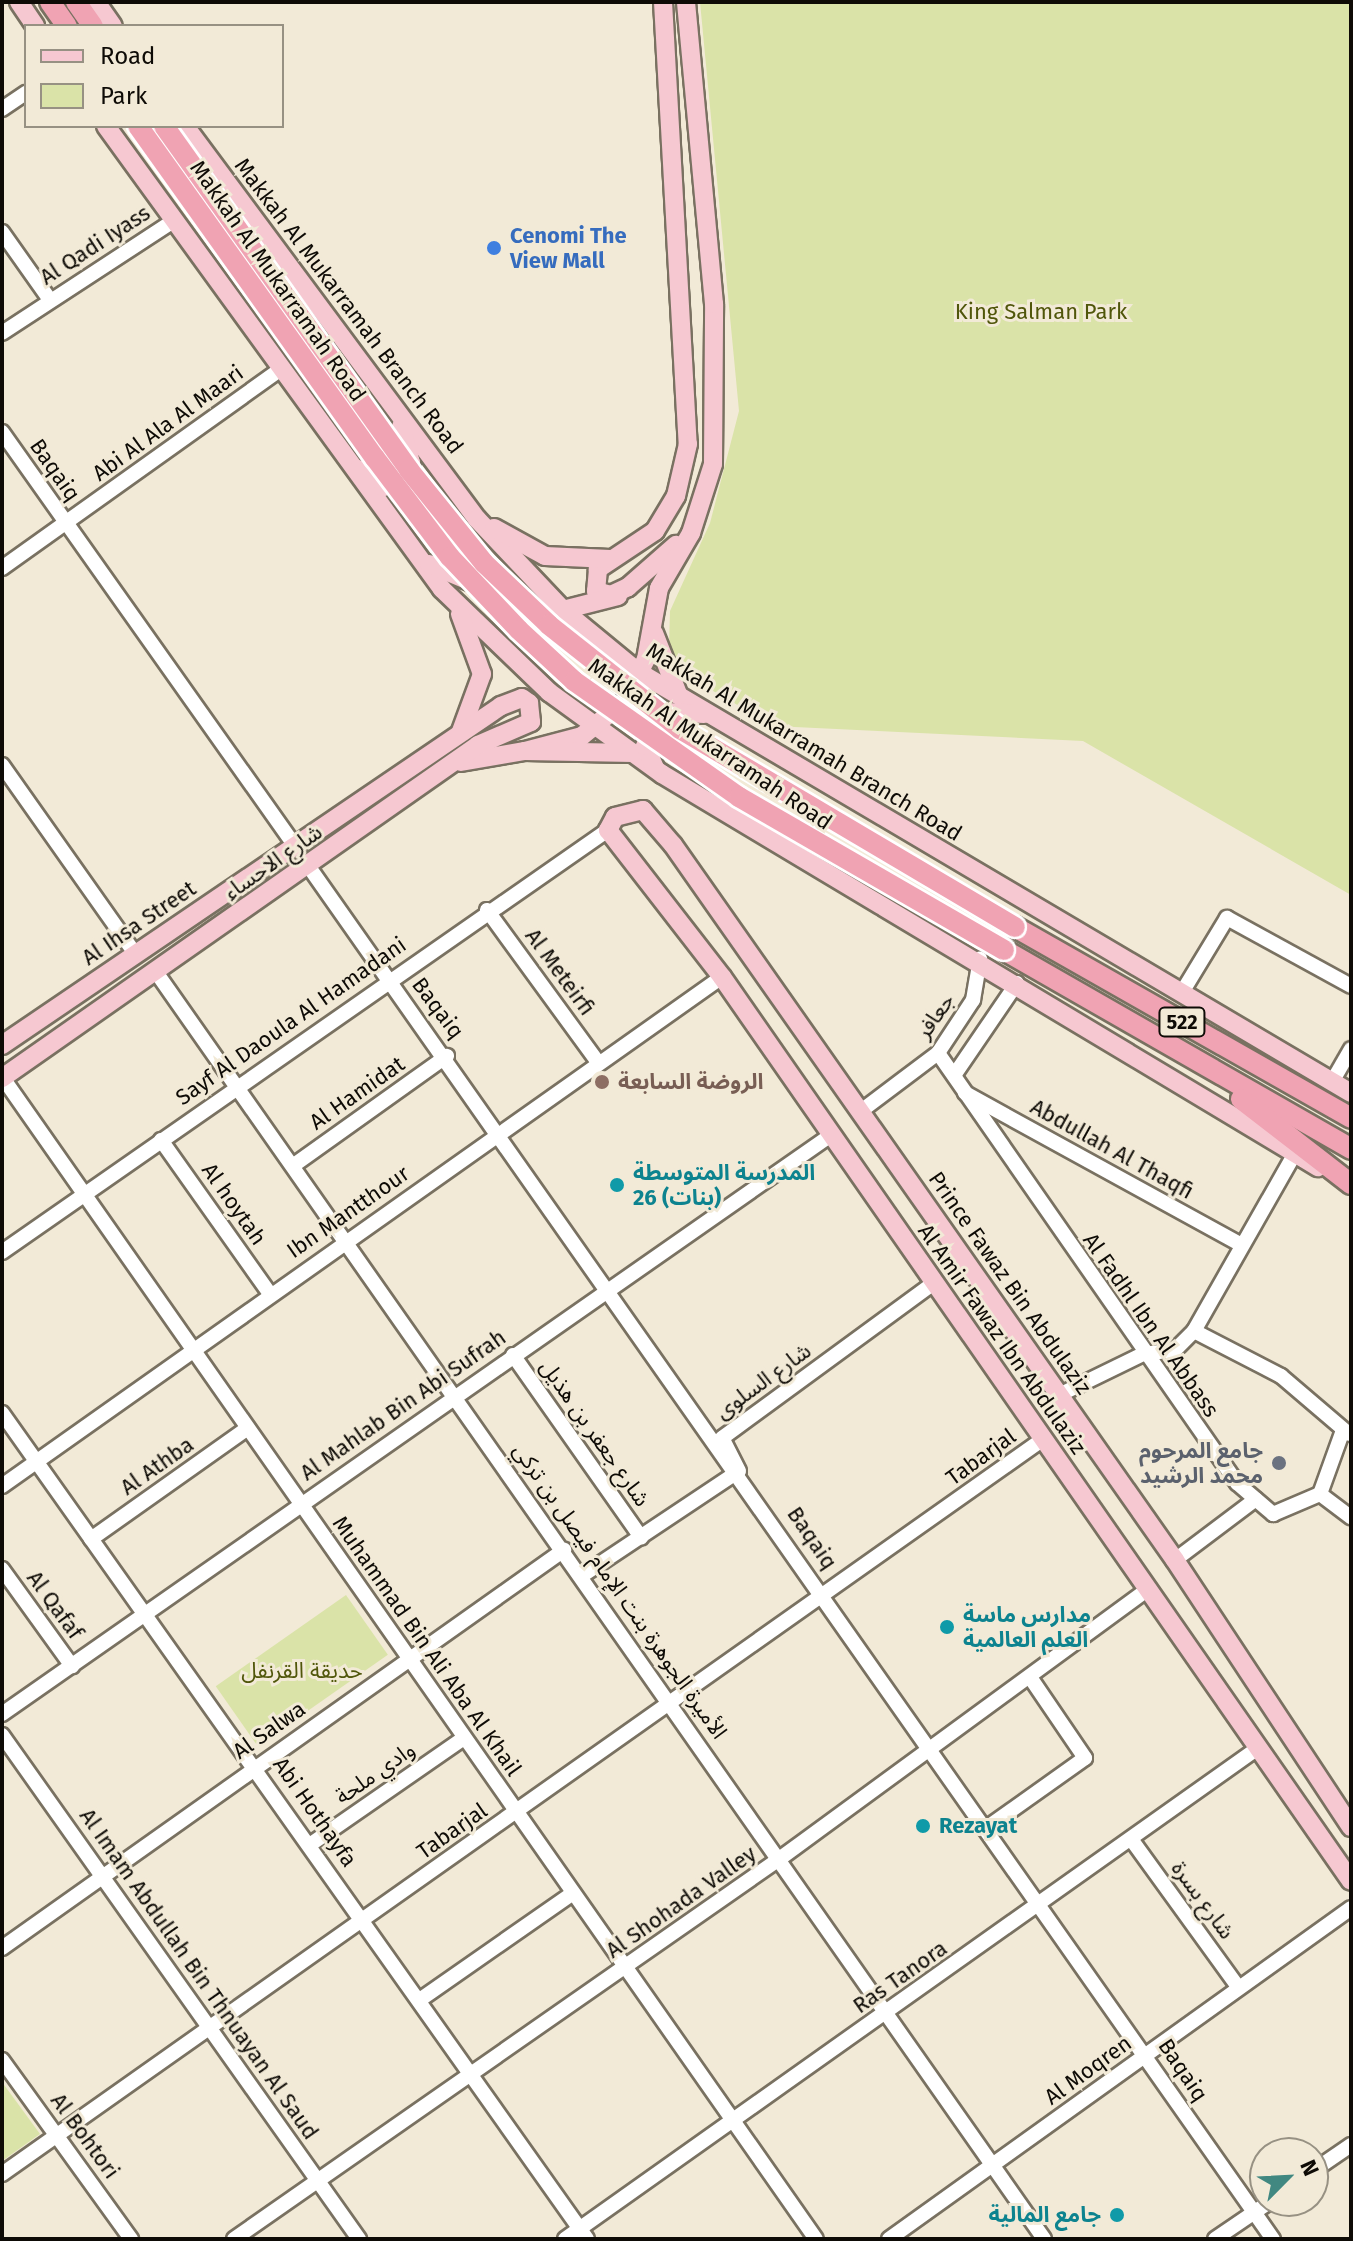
<!DOCTYPE html>
<meta charset="utf-8">
<style>
body{margin:0}
#map{position:relative;width:1353px;height:2241px;overflow:hidden;background:#f2ead7;font-family:"Fira Sans","Noto Sans Arabic",sans-serif}
div>[style]{position:absolute}
.green>*{inset:0;background:#dae3a8;transform-origin:0 0}
.roads{filter:drop-shadow(2px 0 #797161) drop-shadow(-2px 0 #797161) drop-shadow(0 2px #797161) drop-shadow(0 -2px #797161)}
.minor>*{height:14px;margin:-7px;padding:0 7px;transform-origin:7px;border-radius:7px;background:#fff}
.major>*{height:18px;margin:-9px;padding:0 9px;transform-origin:9px;border-radius:9px;background:#f6c8d1}
.highway>*{height:20px;margin:-10px;padding:0 10px;transform-origin:10px;border-radius:10px;background:#f0a3b3}
.bridges{filter:drop-shadow(2px 0 #fff) drop-shadow(-2px 0 #fff) drop-shadow(0 2px #fff) drop-shadow(0 -2px #fff)}
.highway-bridge>*{height:20px;margin:-10px;padding:0 10px;transform-origin:10px;border-radius:10px;background:#f0a3b3}
.dots>*{width:22px;height:22px;translate:-50% -50%;box-sizing:border-box;border:4px solid #f2ead7;border-radius:50%}
span{translate:-50% -50%;white-space:nowrap;text-align:center;line-height:1.15;-webkit-text-stroke:6px #f2ead7;paint-order:stroke}
.shield-label span{padding:2px 6px;background:#f2ead7;border:2px solid;border-radius:6px;-webkit-text-stroke-width:0}
.shield-label{font-size:20px;color:#0e0b06;font-weight:700}
.shop-label{font-size:22px;color:#366cbe;font-weight:700}
.left{translate:0 -50%;text-align:left}
.street-label{font-size:22px;color:#0e0b06}
.park-label{font-size:22px;color:#50560a}
.education-label{font-size:22px;color:#785e54;font-weight:700}
.culture-label{font-size:22px;color:#0d838f;font-weight:700}
.right{translate:-100% -50%;text-align:right}
.worship-label{font-size:22px;color:#5b616d;font-weight:700}
.frame{position:absolute;inset:0;border:4px solid #0e0b06;pointer-events:none}
.legend{position:absolute;left:24px;top:24px;width:260px;height:104px;box-sizing:border-box;background:#f2ead7;border:2px solid #979183;margin:0;padding:10px 14px;list-style:none;font-size:24px;color:#0e0b06}
.legend li{display:flex;align-items:center;gap:16px;height:40px}
.legend b{width:40px;border:2px solid #979183}
.north{position:absolute;left:1249px;top:2137px;width:80px;height:80px;box-sizing:border-box;background:#f2ead7;border:2px solid #979183;border-radius:50%;rotate:66deg;font-size:22px;font-weight:700;line-height:32px;text-align:center;color:#0e0b06}
.north::after{content:'';display:block;margin:auto;width:28px;height:36px;background:#418881;clip-path:polygon(50% 0,100% 100%,50% 72%,0 100%)}
</style>
<div id="map">
<div class="green">
<div style="clip-path:polygon(700px 2px,1351px 2px,1351px 895px,1083px 741px,774px 726px,680px 672px,669px 647px,670px 611px,710px 523px,739px 411px)"></div>
<div style="left:346px;top:1595px;width:73px;height:159px;rotate:55deg"></div>
<div style="clip-path:polygon(2px 2082px,40px 2134px,2px 2161px)"></div>
</div>
<div class="roads">
<div class="minor">
<div style="left:2px;top:109px;width:29px;rotate:-34deg"></div>
<div style="left:2px;top:232px;width:83px;rotate:54.8deg"></div>
<div style="left:2px;top:333px;width:204px;rotate:-33.2deg"></div>
<div style="left:2px;top:432px;width:507px;rotate:54.71deg"></div>
<div style="left:2px;top:568px;width:343px;rotate:-35.5deg"></div>
<div style="left:2px;top:765px;width:232px;rotate:54.8deg"></div>
<div style="left:309px;top:867px;width:1677px;rotate:54.91deg"></div>
<div style="left:487px;top:910px;width:187px;rotate:53.9deg"></div>
<div style="left:156px;top:972px;width:1547px;rotate:54.97deg"></div>
<div style="left:1181px;top:994px;width:89px;rotate:-58.8deg"></div>
<div style="left:1227px;top:918px;width:141px;rotate:28.7deg"></div>
<div style="left:938px;top:1053px;width:524px;rotate:55.19deg"></div>
<div style="left:1237px;top:1483px;width:48px;rotate:40.7deg"></div>
<div style="left:1273px;top:1514px;width:51px;rotate:-23.1deg"></div>
<div style="left:1320px;top:1494px;width:68px;rotate:-70.2deg"></div>
<div style="left:955px;top:1074px;width:110px;rotate:-55.7deg"></div>
<div style="left:3px;top:1078px;width:1417px;rotate:55deg"></div>
<div style="left:1332px;top:1082px;width:38px;rotate:-60deg"></div>
<div style="left:965px;top:1093px;width:316px;rotate:28.8deg"></div>
<div style="left:861px;top:1111px;width:96px;rotate:-37deg"></div>
<div style="left:938px;top:1053px;width:64px;rotate:-56.6deg"></div>
<div style="left:973px;top:1000px;width:42px;rotate:-80.3deg"></div>
<div style="left:161px;top:1140px;width:189px;rotate:54.7deg"></div>
<div style="left:294px;top:1165px;width:188px;rotate:-35.5deg"></div>
<div style="left:2px;top:1252px;width:738px;rotate:-34.85deg"></div>
<div style="left:1194px;top:1331px;width:98px;rotate:27.3deg"></div>
<div style="left:1281px;top:1376px;width:89px;rotate:40.5deg"></div>
<div style="left:513px;top:1355px;width:223px;rotate:54.9deg"></div>
<div style="left:1059px;top:1395px;width:93px;rotate:-26deg"></div>
<div style="left:1143px;top:1354px;width:32px;rotate:-7deg"></div>
<div style="left:1175px;top:1350px;width:27px;rotate:-45deg"></div>
<div style="left:1194px;top:1331px;width:205px;rotate:-60.4deg"></div>
<div style="left:2px;top:1413px;width:1012px;rotate:54.69deg"></div>
<div style="left:2px;top:1486px;width:882px;rotate:-35.26deg"></div>
<div style="left:1320px;top:1494px;width:39px;rotate:37deg"></div>
<div style="left:91px;top:1539px;width:192px;rotate:-35.3deg"></div>
<div style="left:1175px;top:1560px;width:101px;rotate:-37deg"></div>
<div style="left:2px;top:1569px;width:120px;rotate:54.2deg"></div>
<div style="left:583px;top:1575px;width:187px;rotate:-33.7deg"></div>
<div style="left:739px;top:1471px;width:37px;rotate:-117deg"></div>
<div style="left:722px;top:1438px;width:263px;rotate:-36.2deg"></div>
<div style="left:2px;top:1714px;width:1011px;rotate:-34.93deg"></div>
<div style="left:2px;top:1735px;width:618px;rotate:54.69deg"></div>
<div style="left:988px;top:1827px;width:119px;rotate:-35.4deg"></div>
<div style="left:1085px;top:1758px;width:98px;rotate:-124.2deg"></div>
<div style="left:1131px;top:1839px;width:183px;rotate:54.1deg"></div>
<div style="left:311px;top:1844px;width:186px;rotate:-34.7deg"></div>
<div style="left:2px;top:1948px;width:689px;rotate:-35.31deg"></div>
<div style="left:421px;top:1999px;width:185px;rotate:-34.9deg"></div>
<div style="left:2px;top:2060px;width:221px;rotate:54.2deg"></div>
<div style="left:1313px;top:2171px;width:46px;rotate:-34.4deg"></div>
<div style="left:2px;top:2174px;width:1274px;rotate:-35.22deg"></div>
<div style="left:234px;top:2239px;width:668px;rotate:-34.88deg"></div>
<div style="left:782px;top:1857px;width:451px;rotate:-36.2deg"></div>
<div style="left:565px;top:2239px;width:849px;rotate:-35.32deg"></div>
<div style="left:889px;top:2239px;width:568px;rotate:-35.62deg"></div>
<div style="left:1215px;top:2239px;width:68px;rotate:-34.2deg"></div>
</div>
<div class="major">
<div style="left:19px;top:2px;width:29px;rotate:56deg"></div>
<div style="left:96px;top:2px;width:29px;rotate:55deg"></div>
<div style="left:663px;top:2px;width:443px;rotate:86.8deg"></div>
<div style="left:688px;top:444px;width:53px;rotate:103deg"></div>
<div style="left:676px;top:496px;width:41px;rotate:121deg"></div>
<div style="left:655px;top:531px;width:69px;rotate:146.3deg"></div>
<div style="left:598px;top:569px;width:22px;rotate:95deg"></div>
<div style="left:596px;top:591px;width:16px;rotate:15deg"></div>
<div style="left:611px;top:595px;width:19px;rotate:-25deg"></div>
<div style="left:628px;top:587px;width:64px;rotate:-41.2deg"></div>
<div style="left:106px;top:126px;width:572px;rotate:54.03deg"></div>
<div style="left:442px;top:589px;width:149px;rotate:43.9deg"></div>
<div style="left:549px;top:692px;width:140px;rotate:36deg"></div>
<div style="left:662px;top:774px;width:765px;rotate:30.93deg"></div>
<div style="left:185px;top:126px;width:490px;rotate:53.4deg"></div>
<div style="left:477px;top:519px;width:127px;rotate:46.6deg"></div>
<div style="left:564px;top:611px;width:94px;rotate:39.4deg"></div>
<div style="left:637px;top:671px;width:829px;rotate:30.58deg"></div>
<div style="left:358px;top:469px;width:31px;rotate:36deg"></div>
<div style="left:383px;top:487px;width:21px;rotate:-19deg"></div>
<div style="left:403px;top:480px;width:19px;rotate:-65deg"></div>
<div style="left:411px;top:463px;width:38px;rotate:-105deg"></div>
<div style="left:494px;top:528px;width:58px;rotate:28.8deg"></div>
<div style="left:545px;top:556px;width:65px;rotate:2.6deg"></div>
<div style="left:429px;top:564px;width:113px;rotate:22.9deg"></div>
<div style="left:559px;top:611px;width:61px;rotate:-14.3deg"></div>
<div style="left:460px;top:614px;width:64px;rotate:69.9deg"></div>
<div style="left:482px;top:674px;width:61px;rotate:110.2deg"></div>
<div style="left:654px;top:633px;width:66px;rotate:68.5deg"></div>
<div style="left:525px;top:751px;width:59px;rotate:-14.7deg"></div>
<div style="left:582px;top:736px;width:55px;rotate:-39.1deg"></div>
<div style="left:625px;top:701px;width:47px;rotate:-63.4deg"></div>
<div style="left:646px;top:659px;width:72px;rotate:-79.6deg"></div>
<div style="left:659px;top:588px;width:64px;rotate:-59.8deg"></div>
<div style="left:691px;top:533px;width:72px;rotate:-72.3deg"></div>
<div style="left:713px;top:464px;width:160px;rotate:-89.6deg"></div>
<div style="left:714px;top:304px;width:303px;rotate:-95.3deg"></div>
<div style="left:461px;top:762px;width:65px;rotate:-9.8deg"></div>
<div style="left:525px;top:751px;width:108px;rotate:1.1deg"></div>
<div style="left:655px;top:768px;width:24px;rotate:-114deg"></div>
<div style="left:645px;top:746px;width:40px;rotate:-58deg"></div>
<div style="left:666px;top:712px;width:38px;rotate:3deg"></div>
<div style="left:2px;top:1045px;width:603px;rotate:-34.19deg"></div>
<div style="left:501px;top:706px;width:22px;rotate:-21deg"></div>
<div style="left:522px;top:698px;width:9px;rotate:36deg"></div>
<div style="left:529px;top:703px;width:19px;rotate:84deg"></div>
<div style="left:531px;top:722px;width:58px;rotate:156.5deg"></div>
<div style="left:478px;top:745px;width:581px;rotate:145.02deg"></div>
<div style="left:1351px;top:1827px;width:320px;rotate:-123.4deg"></div>
<div style="left:1175px;top:1560px;width:874px;rotate:-125.07deg"></div>
<div style="left:673px;top:845px;width:46px;rotate:-130.6deg"></div>
<div style="left:643px;top:810px;width:29px;rotate:166deg"></div>
<div style="left:615px;top:817px;width:15px;rotate:118deg"></div>
<div style="left:608px;top:830px;width:186px;rotate:52.2deg"></div>
<div style="left:722px;top:977px;width:1101px;rotate:55.17deg"></div>
</div>
<div class="highway">
<div style="left:50px;top:2px;width:29px;rotate:55deg"></div>
<div style="left:76px;top:2px;width:29px;rotate:55deg"></div>
<div style="left:1015px;top:927px;width:386px;rotate:29.6deg"></div>
<div style="left:1004px;top:950px;width:400px;rotate:29.8deg"></div>
<div style="left:1241px;top:1099px;width:139px;rotate:37.7deg"></div>
</div>
</div>
<div class="bridges">
<div class="highway-bridge">
<div style="left:138px;top:126px;width:408px;rotate:54.5deg"></div>
<div style="left:375px;top:458px;width:124px;rotate:52.9deg"></div>
<div style="left:450px;top:557px;width:100px;rotate:46.6deg"></div>
<div style="left:519px;top:630px;width:75px;rotate:42.8deg"></div>
<div style="left:574px;top:681px;width:202px;rotate:35.1deg"></div>
<div style="left:739px;top:797px;width:306px;rotate:30deg"></div>
<div style="left:164px;top:126px;width:422px;rotate:54.5deg"></div>
<div style="left:409px;top:470px;width:119px;rotate:51.1deg"></div>
<div style="left:484px;top:563px;width:90px;rotate:43.6deg"></div>
<div style="left:549px;top:625px;width:167px;rotate:38.4deg"></div>
<div style="left:680px;top:729px;width:389px;rotate:30.6deg"></div>
</div>
</div>
<div class="dots">
<div style="left:494px;top:248px;background:#3f7fe0"></div>
<div style="left:602px;top:1082px;background:#8d6e63"></div>
<div style="left:617px;top:1185px;background:#0f9aa8"></div>
<div style="left:1279px;top:1463px;background:#6b7280"></div>
<div style="left:947px;top:1627px;background:#0f9aa8"></div>
<div style="left:923px;top:1826px;background:#0f9aa8"></div>
<div style="left:1117px;top:2215px;background:#0f9aa8"></div>
</div>
<div class="shield-label">
<span style="left:1182px;top:1022px">522</span>
</div>
<div class="shop-label">
<span class="left" style="left:510px;top:248px">Cenomi The<br>View Mall</span>
</div>
<div class="street-label">
<span style="left:95px;top:245px;rotate:-33deg">Al Qadi Iyass</span>
<span style="left:278px;top:281px;rotate:55deg">Makkah Al Mukarramah Road</span>
<span style="left:349px;top:306px;rotate:53deg">Makkah Al Mukarramah Branch Road</span>
<span style="left:168px;top:423px;rotate:-36deg">Abi Al Ala Al Maari</span>
<span style="left:55px;top:470px;rotate:55deg">Baqaiq</span>
<span style="left:804px;top:742px;rotate:31deg">Makkah Al Mukarramah Branch Road</span>
<span style="left:710px;top:744px;rotate:34deg">Makkah Al Mukarramah Road</span>
<span style="left:273px;top:862px;rotate:-35deg">شارع الاحساء</span>
<span style="left:139px;top:923px;rotate:-34deg">Al Ihsa Street</span>
<span style="left:560px;top:972px;rotate:54deg">Al Meteirfi</span>
<span style="left:438px;top:1008px;rotate:53deg">Baqaiq</span>
<span style="left:935px;top:1016px;rotate:-55deg">جعافر</span>
<span style="left:291px;top:1021px;rotate:-35deg">Sayf Al Daoula Al Hamadani</span>
<span style="left:357px;top:1093px;rotate:-35deg">Al Hamidat</span>
<span style="left:1112px;top:1149px;rotate:29deg">Abdullah Al Thaqfi</span>
<span style="left:234px;top:1204px;rotate:55deg">Al hoytah</span>
<span style="left:348px;top:1212px;rotate:-35deg">Ibn Mantthour</span>
<span style="left:1010px;top:1283px;rotate:55deg">Prince Fawaz Bin Abdulaziz</span>
<span style="left:1151px;top:1325px;rotate:55deg">Al Fadhl Ibn Al Abbass</span>
<span style="left:1002px;top:1339px;rotate:55deg">Al Amir Fawaz Ibn Abdulaziz</span>
<span style="left:763px;top:1381px;rotate:-36deg">شارع السلوى</span>
<span style="left:403px;top:1405px;rotate:-35deg">Al Mahlab Bin Abi Sufrah</span>
<span style="left:595px;top:1433px;rotate:55deg">شارع جعفر بن هذيل</span>
<span style="left:981px;top:1457px;rotate:-36deg">Tabarjal</span>
<span style="left:157px;top:1466px;rotate:-35deg">Al Athba</span>
<span style="left:812px;top:1538px;rotate:56deg">Baqaiq</span>
<span style="left:620px;top:1591px;rotate:55deg">الأميرة الجوهرة بنت الإمام فيصل بن تركي</span>
<span style="left:55px;top:1605px;rotate:54deg">Al Qafaf</span>
<span style="left:427px;top:1646px;rotate:55deg">Muhammad Bin Ali Aba Al Khail</span>
<span style="left:269px;top:1730px;rotate:-35deg">Al Salwa</span>
<span style="left:375px;top:1773px;rotate:-35deg">وادي ملحة</span>
<span style="left:315px;top:1812px;rotate:55deg">Abi Hothayfa</span>
<span style="left:452px;top:1831px;rotate:-35deg">Tabarjal</span>
<span style="left:1203px;top:1900px;rotate:54deg">شارع بسرة</span>
<span style="left:681px;top:1902px;rotate:-35deg">Al Shohada Valley</span>
<span style="left:199px;top:1974px;rotate:55deg">Al Imam Abdullah Bin Thnuayan Al Saud</span>
<span style="left:900px;top:1977px;rotate:-35deg">Ras Tanora</span>
<span style="left:1088px;top:2070px;rotate:-36deg">Al Moqren</span>
<span style="left:1183px;top:2070px;rotate:56deg">Baqaiq</span>
<span style="left:85px;top:2136px;rotate:54deg">Al Bohtori</span>
</div>
<div class="park-label">
<span style="left:1041px;top:312px">King Salman Park</span>
<span style="left:302px;top:1671px">حديقة القرنفل</span>
</div>
<div class="education-label">
<span class="left" style="left:618px;top:1082px">الروضة السابعة</span>
</div>
<div class="culture-label">
<span class="left" style="left:633px;top:1185px">المدرسة المتوسطة<br>26 (بنات)</span>
<span class="left" style="left:963px;top:1627px">مدارس ماسة<br>العلم العالمية</span>
<span class="left" style="left:939px;top:1826px">Rezayat</span>
<span class="right" style="left:1101px;top:2215px">جامع المالية</span>
</div>
<div class="worship-label">
<span class="right" style="left:1263px;top:1463px">جامع المرحوم<br>محمد الرشيد</span>
</div>
<div class="frame"></div>
<ul class="legend">
<li><b style="height:10px;background:#f6c8d1"></b>Road</li>
<li><b style="height:22px;background:#dae3a8"></b>Park</li>
</ul>
<div class="north">N</div>
</div>
